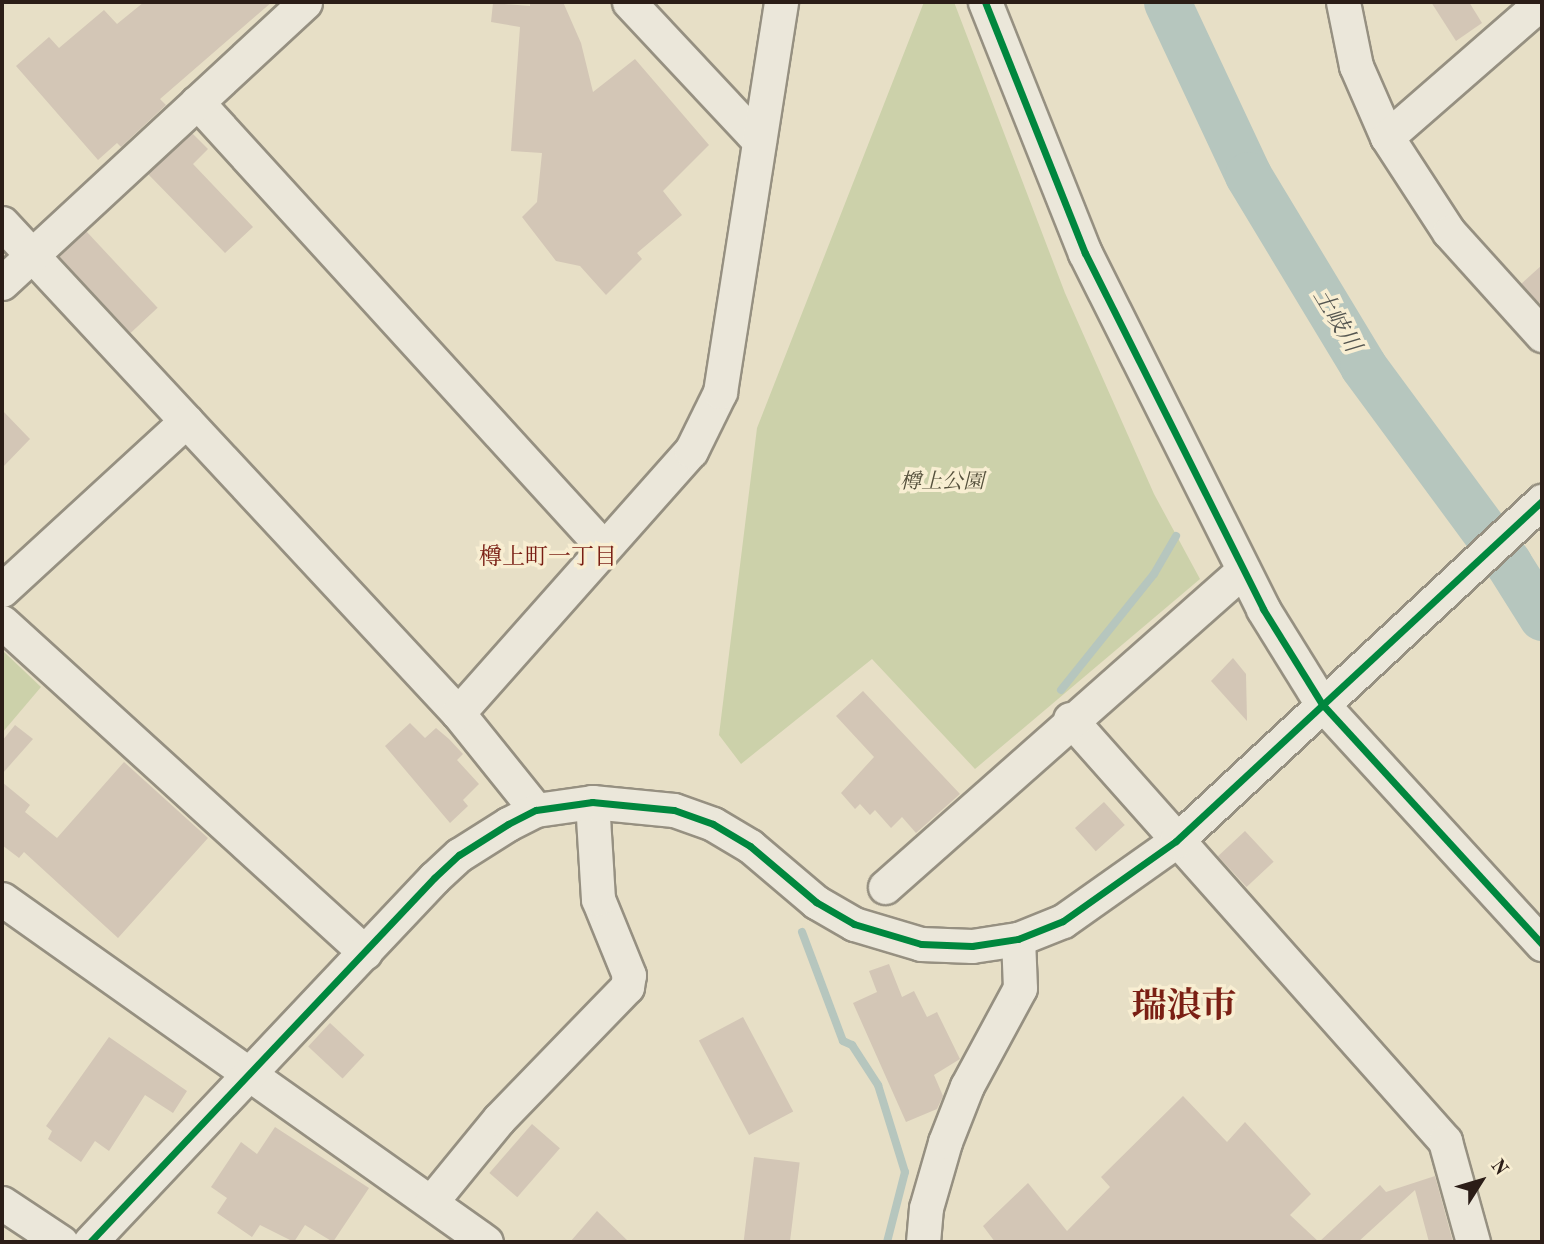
<!DOCTYPE html>
<meta charset="utf-8">
<style>
body{margin:0}
#map{position:relative;width:1544px;height:1244px;overflow:hidden;background:#e7dfc6;font-family:"Old Standard TT","Noto Serif JP",serif}
div>[style]{position:absolute}
.green>*{inset:0;background:#ccd1aa}
.stream>*{height:8px;margin:-4px;padding:0 4px;transform-origin:4px;border-radius:4px;background:#b6c6be}
.river>*{height:47px;margin:-23.5px;padding:0 23.5px;transform-origin:23.5px;border-radius:23.5px;background:#b6c6be}
.building>*{inset:0;background:#d3c6b6;transform-origin:0 0}
.roads{filter:drop-shadow(2px 0 #969081) drop-shadow(-2px 0 #969081) drop-shadow(0 2px #969081) drop-shadow(0 -2px #969081)}
.minor>*{height:33px;margin:-16.5px;padding:0 16.5px;transform-origin:16.5px;border-radius:16.5px;background:#ebe7da}
.cycleway>*{height:7px;margin:-3.5px;padding:0 3.5px;transform-origin:3.5px;border-radius:3.5px;background:#00873e}
span{translate:-50% -50%;white-space:nowrap;text-align:center;line-height:1.15;-webkit-text-stroke:7px #f8eed2;paint-order:stroke}
.park-label{font-size:21px;color:#55503c;font-style:italic}
.water-label{font-size:23px;color:#545550;font-style:italic}
.neighbourhood-label{font-size:23px;color:#7a1f14}
.town-label{font-size:35px;color:#7a1f14;font-weight:700}
.frame{position:absolute;inset:0;border:4px solid #2b1d17;pointer-events:none}
.north{position:absolute;left:1446px;top:1146px;width:70px;height:70px;-webkit-text-stroke:5px #f8eed2;paint-order:stroke;rotate:53deg;font-size:19px;font-weight:700;line-height:28px;text-align:center;color:#2b1d17}
.north::after{content:'';display:block;margin:auto;width:24px;height:32px;background:#2b1d17;clip-path:polygon(50% 0,100% 100%,50% 72%,0 100%)}
</style>
<div id="map">
<div class="green">
<div style="clip-path:polygon(924px 2px,954px 2px,1065px 293px,1154px 494px,1200px 579px,975px 769px,872px 659px,741px 764px,719px 735px,757px 428px)"></div>
<div style="clip-path:polygon(2px 650px,41px 687px,2px 733px)"></div>
</div>
<div class="stream">
<div style="left:1061px;top:690px;width:149px;rotate:-51.3deg"></div>
<div style="left:1154px;top:574px;width:44px;rotate:-59.9deg"></div>
<div style="left:802px;top:932px;width:116px;rotate:69.4deg"></div>
<div style="left:843px;top:1041px;width:10px;rotate:24deg"></div>
<div style="left:852px;top:1045px;width:48px;rotate:57deg"></div>
<div style="left:878px;top:1085px;width:91px;rotate:72.8deg"></div>
<div style="left:905px;top:1172px;width:72px;rotate:104.4deg"></div>
</div>
<div class="river">
<div style="left:1167px;top:2px;width:191px;rotate:64.9deg"></div>
<div style="left:1248px;top:175px;width:223px;rotate:58.9deg"></div>
<div style="left:1363px;top:366px;width:245px;rotate:53.6deg"></div>
<div style="left:1508px;top:563px;width:64px;rotate:57.8deg"></div>
</div>
<div class="building">
<div style="clip-path:polygon(144px 2px,272px 2px,160px 99px,166px 105px,121px 147px,117px 143px,98px 160px,16px 66px,49px 37px,59px 48px,104px 10px,117px 24px)"></div>
<div style="clip-path:polygon(530px 2px,563px 2px,581px 43px,593px 92px,635px 59px,709px 145px,663px 191px,682px 215px,637px 253px,642px 259px,606px 295px,580px 266px,556px 261px,522px 217px,537px 202px,542px 153px,511px 151px,520px 27px,491px 22px,493px 3px,530px 6px)"></div>
<div style="clip-path:polygon(1431px 2px,1469px 2px,1482px 23px,1456px 41px)"></div>
<div style="clip-path:polygon(192px 133px,208px 149px,193px 164px,253px 227px,225px 253px,148px 174px)"></div>
<div style="left:86px;top:231px;width:105px;height:37px;rotate:47deg"></div>
<div style="clip-path:polygon(1542px 265px,1542px 301px,1539px 303px,1521px 284px)"></div>
<div style="clip-path:polygon(2px 410px,30px 439px,2px 468px)"></div>
<div style="clip-path:polygon(1233px 658px,1246px 674px,1247px 721px,1211px 681px)"></div>
<div style="clip-path:polygon(863px 691px,960px 794px,916px 833px,902px 817px,891px 828px,875px 810px,870px 815px,860px 804px,855px 809px,841px 793px,874px 757px,836px 716px)"></div>
<div style="clip-path:polygon(410px 723px,425px 738px,436px 728px,449px 739px,463px 754px,457px 760px,479px 784px,463px 800px,468px 806px,450px 823px,385px 746px)"></div>
<div style="clip-path:polygon(15px 725px,33px 739px,2px 774px,2px 741px)"></div>
<div style="clip-path:polygon(124px 762px,208px 838px,118px 938px,24px 852px,19px 858px,2px 845px,2px 782px,30px 805px,25px 812px,57px 838px)"></div>
<div style="left:1104px;top:802px;width:31px;height:39px;rotate:48deg"></div>
<div style="left:1245px;top:831px;width:42px;height:37px;rotate:47deg"></div>
<div style="clip-path:polygon(889px 964px,902px 997px,914px 991px,927px 1017px,937px 1012px,960px 1059px,934px 1075px,943px 1096px,937px 1109px,906px 1122px,853px 1003px,877px 992px,869px 971px)"></div>
<div style="left:743px;top:1017px;width:107px;height:50px;rotate:62deg"></div>
<div style="left:330px;top:1023px;width:47px;height:32px;rotate:43deg"></div>
<div style="clip-path:polygon(109px 1037px,187px 1091px,173px 1113px,145px 1095px,109px 1151px,95px 1141px,81px 1162px,48px 1139px,52px 1131px,46px 1126px)"></div>
<div style="clip-path:polygon(1183px 1096px,1227px 1142px,1245px 1122px,1311px 1194px,1290px 1215px,1319px 1242px,995px 1242px,983px 1226px,1028px 1183px,1067px 1231px,1110px 1187px,1101px 1177px)"></div>
<div style="left:532px;top:1124px;width:37px;height:65px;rotate:41deg"></div>
<div style="clip-path:polygon(275px 1127px,369px 1188px,333px 1242px,305px 1225px,294px 1242px,260px 1225px,252px 1237px,217px 1213px,227px 1198px,211px 1187px,241px 1142px,257px 1154px)"></div>
<div style="left:754px;top:1157px;width:46px;height:86px;rotate:7deg"></div>
<div style="clip-path:polygon(1435px 1176px,1453px 1242px,1429px 1242px,1415px 1190px,1358px 1242px,1319px 1242px,1380px 1185px,1386px 1192px)"></div>
<div style="clip-path:polygon(597px 1211px,629px 1242px,570px 1242px)"></div>
</div>
<div class="roads">
<div class="minor">
<div style="left:629px;top:2px;width:190px;rotate:46.9deg"></div>
<div style="left:985px;top:2px;width:270px;rotate:68.3deg"></div>
<div style="left:1085px;top:253px;width:398px;rotate:63.4deg"></div>
<div style="left:1263px;top:609px;width:112px;rotate:58.2deg"></div>
<div style="left:1322px;top:704px;width:326px;rotate:47.5deg"></div>
<div style="left:1343px;top:2px;width:65px;rotate:78.5deg"></div>
<div style="left:1356px;top:66px;width:77px;rotate:66.4deg"></div>
<div style="left:1387px;top:137px;width:113px;rotate:56.9deg"></div>
<div style="left:1449px;top:232px;width:139px;rotate:47.9deg"></div>
<div style="left:197px;top:102px;width:602px;rotate:47.62deg"></div>
<div style="left:1387px;top:137px;width:206px;rotate:-41.1deg"></div>
<div style="left:2px;top:223px;width:669px;rotate:47.06deg"></div>
<div style="left:458px;top:713px;width:124px;rotate:51.2deg"></div>
<div style="left:2px;top:283px;width:413px;rotate:-42.8deg"></div>
<div style="left:2px;top:590px;width:250px;rotate:-42.6deg"></div>
<div style="left:2px;top:622px;width:491px;rotate:42.3deg"></div>
<div style="left:458px;top:713px;width:351px;rotate:-48.4deg"></div>
<div style="left:691px;top:451px;width:66px;rotate:-63.8deg"></div>
<div style="left:720px;top:392px;width:395px;rotate:-81.1deg"></div>
<div style="left:1070px;top:719px;width:565px;rotate:48.37deg"></div>
<div style="left:1445px;top:1141px;width:105px;rotate:74.5deg"></div>
<div style="left:885px;top:887px;width:478px;rotate:-41.5deg"></div>
<div style="left:2px;top:899px;width:593px;rotate:35.32deg"></div>
<div style="left:431px;top:1202px;width:107px;rotate:-50.7deg"></div>
<div style="left:499px;top:1119px;width:184px;rotate:-45.9deg"></div>
<div style="left:627px;top:987px;width:12px;rotate:-81deg"></div>
<div style="left:629px;top:975px;width:82px;rotate:-112.2deg"></div>
<div style="left:598px;top:899px;width:97px;rotate:-93.5deg"></div>
<div style="left:2px;top:1203px;width:71px;rotate:33.5deg"></div>
<div style="left:90px;top:1242px;width:501px;rotate:-46.62deg"></div>
<div style="left:434px;top:878px;width:34px;rotate:-43deg"></div>
<div style="left:459px;top:855px;width:58px;rotate:-32.3deg"></div>
<div style="left:508px;top:824px;width:31px;rotate:-27deg"></div>
<div style="left:536px;top:810px;width:57px;rotate:-8.1deg"></div>
<div style="left:592px;top:802px;width:82px;rotate:5.6deg"></div>
<div style="left:674px;top:810px;width:41px;rotate:19.7deg"></div>
<div style="left:713px;top:824px;width:43px;rotate:30.7deg"></div>
<div style="left:750px;top:846px;width:87px;rotate:40.3deg"></div>
<div style="left:816px;top:902px;width:44px;rotate:30.1deg"></div>
<div style="left:854px;top:924px;width:70px;rotate:16.6deg"></div>
<div style="left:921px;top:944px;width:51px;rotate:2.2deg"></div>
<div style="left:972px;top:946px;width:47px;rotate:-8.7deg"></div>
<div style="left:1018px;top:939px;width:48px;rotate:-21.8deg"></div>
<div style="left:1063px;top:921px;width:138px;rotate:-35.3deg"></div>
<div style="left:1176px;top:841px;width:500px;rotate:-42.9deg"></div>
<div style="left:923px;top:1242px;width:34px;rotate:-85deg"></div>
<div style="left:926px;top:1208px;width:69px;rotate:-73.9deg"></div>
<div style="left:945px;top:1142px;width:60px;rotate:-68.6deg"></div>
<div style="left:967px;top:1086px;width:111px;rotate:-61.6deg"></div>
<div style="left:1020px;top:988px;width:49px;rotate:-92.3deg"></div>
</div>
</div>
<div class="cycleway">
<div style="left:985px;top:2px;width:270px;rotate:68.3deg"></div>
<div style="left:1085px;top:253px;width:398px;rotate:63.4deg"></div>
<div style="left:1263px;top:609px;width:112px;rotate:58.2deg"></div>
<div style="left:1322px;top:704px;width:326px;rotate:47.5deg"></div>
<div style="left:90px;top:1242px;width:501px;rotate:-46.62deg"></div>
<div style="left:434px;top:878px;width:34px;rotate:-43deg"></div>
<div style="left:459px;top:855px;width:58px;rotate:-32.3deg"></div>
<div style="left:508px;top:824px;width:31px;rotate:-27deg"></div>
<div style="left:536px;top:810px;width:57px;rotate:-8.1deg"></div>
<div style="left:592px;top:802px;width:82px;rotate:5.6deg"></div>
<div style="left:674px;top:810px;width:41px;rotate:19.7deg"></div>
<div style="left:713px;top:824px;width:43px;rotate:30.7deg"></div>
<div style="left:750px;top:846px;width:87px;rotate:40.3deg"></div>
<div style="left:816px;top:902px;width:44px;rotate:30.1deg"></div>
<div style="left:854px;top:924px;width:70px;rotate:16.6deg"></div>
<div style="left:921px;top:944px;width:51px;rotate:2.2deg"></div>
<div style="left:972px;top:946px;width:47px;rotate:-8.7deg"></div>
<div style="left:1018px;top:939px;width:48px;rotate:-21.8deg"></div>
<div style="left:1063px;top:921px;width:138px;rotate:-35.3deg"></div>
<div style="left:1176px;top:841px;width:500px;rotate:-42.9deg"></div>
</div>
<div class="park-label">
<span style="left:942px;top:483px">樽上公園</span>
</div>
<div class="water-label">
<span style="left:1336px;top:321px;rotate:59deg">土岐川</span>
</div>
<div class="neighbourhood-label">
<span style="left:548px;top:558px">樽上町一丁目</span>
</div>
<div class="town-label">
<span style="left:1184px;top:1008px">瑞浪市</span>
</div>
<div class="frame"></div>
<div class="north">N</div>
</div>
